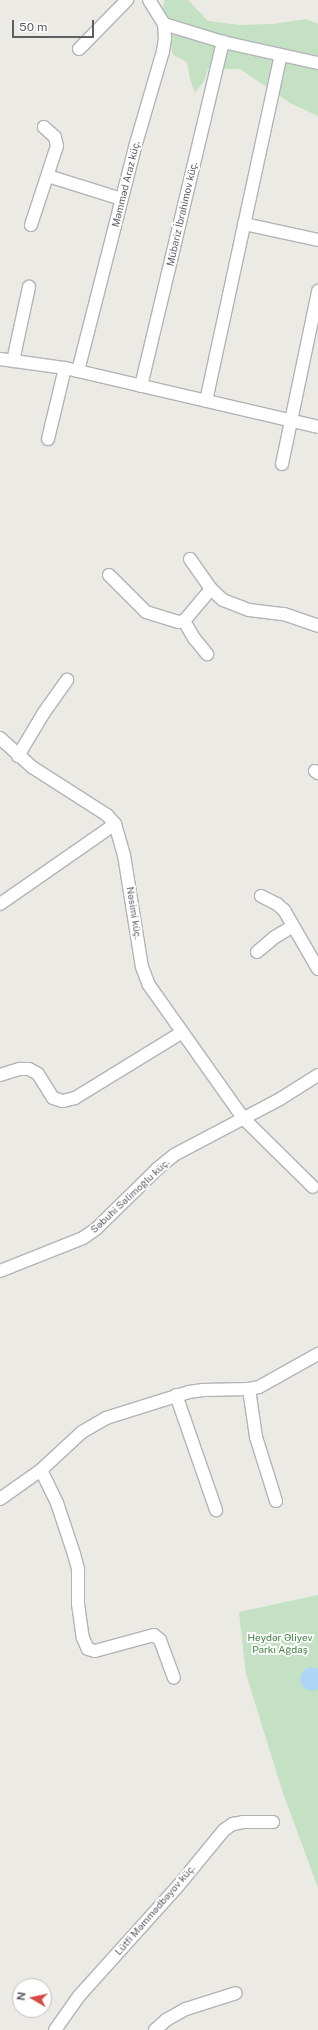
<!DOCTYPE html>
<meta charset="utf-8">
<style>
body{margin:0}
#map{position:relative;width:318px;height:2030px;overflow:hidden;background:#eceae4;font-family:"Public Sans",sans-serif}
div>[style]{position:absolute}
.green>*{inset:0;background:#c4e1c3}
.water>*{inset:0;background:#acd6f4}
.roads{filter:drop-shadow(1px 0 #b1b4b7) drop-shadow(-1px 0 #b1b4b7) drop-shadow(0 1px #b1b4b7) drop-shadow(0 -1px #b1b4b7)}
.street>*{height:12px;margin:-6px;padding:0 6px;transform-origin:6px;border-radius:6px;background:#fff}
span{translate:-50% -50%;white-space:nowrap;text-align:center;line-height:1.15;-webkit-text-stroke:3.5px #fff;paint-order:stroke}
.street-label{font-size:10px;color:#5c5f62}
.park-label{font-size:10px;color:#3f7e41}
.north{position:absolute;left:12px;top:1978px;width:40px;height:40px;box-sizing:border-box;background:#fff;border:1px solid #bebfc0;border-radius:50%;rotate:279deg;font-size:11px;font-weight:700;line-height:16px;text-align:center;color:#5c5f62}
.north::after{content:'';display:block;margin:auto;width:14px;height:18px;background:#d44c43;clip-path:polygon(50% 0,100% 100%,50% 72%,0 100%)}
.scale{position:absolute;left:12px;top:20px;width:82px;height:18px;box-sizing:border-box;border:2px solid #5c5f62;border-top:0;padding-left:5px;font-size:12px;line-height:14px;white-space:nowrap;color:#5c5f62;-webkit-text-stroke:3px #fff;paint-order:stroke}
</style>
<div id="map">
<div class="green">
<div style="clip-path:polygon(164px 0,188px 0,208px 21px,240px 25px,273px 24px,306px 19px,318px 24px,318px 116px,290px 103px,240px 69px,208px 69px,204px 81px,195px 93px,190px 79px,187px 62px,173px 55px,163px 9px)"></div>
<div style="clip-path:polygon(318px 1595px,318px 1888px,282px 1790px,246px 1674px,239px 1612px)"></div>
</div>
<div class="water">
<div style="clip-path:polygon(311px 1667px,318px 1669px,318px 1689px,312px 1691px,305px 1689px,300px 1683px,300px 1676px,304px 1670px)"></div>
</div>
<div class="roads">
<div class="street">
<div style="left:164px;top:24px;width:62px;rotate:17deg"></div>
<div style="left:223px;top:42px;width:97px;rotate:12.5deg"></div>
<div style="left:79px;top:49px;width:69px;rotate:-45.6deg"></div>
<div style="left:48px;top:176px;width:77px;rotate:17.3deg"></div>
<div style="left:244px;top:224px;width:76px;rotate:12.2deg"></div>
<div style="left:31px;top:225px;width:83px;rotate:-71.8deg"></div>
<div style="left:57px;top:146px;width:9px;rotate:-103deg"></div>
<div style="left:55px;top:137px;width:15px;rotate:-138deg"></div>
<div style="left:0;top:359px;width:66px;rotate:7.9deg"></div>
<div style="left:65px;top:368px;width:260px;rotate:13.1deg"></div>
<div style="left:13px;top:361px;width:76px;rotate:-77.8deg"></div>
<div style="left:78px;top:371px;width:231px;rotate:-75.7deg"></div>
<div style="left:135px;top:147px;width:100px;rotate:-73.7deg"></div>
<div style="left:163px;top:51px;width:13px;rotate:-81deg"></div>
<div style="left:165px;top:38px;width:14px;rotate:-94deg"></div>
<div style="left:164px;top:24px;width:28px;rotate:-122deg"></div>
<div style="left:141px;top:386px;width:354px;rotate:-76.6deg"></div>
<div style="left:206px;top:401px;width:354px;rotate:-77.8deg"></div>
<div style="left:48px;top:439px;width:73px;rotate:-76.5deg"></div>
<div style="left:282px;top:464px;width:177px;rotate:-78.2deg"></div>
<div style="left:190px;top:559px;width:37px;rotate:55deg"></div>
<div style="left:211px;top:589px;width:16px;rotate:43deg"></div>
<div style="left:223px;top:600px;width:28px;rotate:21deg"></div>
<div style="left:249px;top:610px;width:35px;rotate:7deg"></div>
<div style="left:284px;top:614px;width:36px;rotate:19deg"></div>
<div style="left:109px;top:575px;width:52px;rotate:45deg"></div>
<div style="left:146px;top:612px;width:34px;rotate:17deg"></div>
<div style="left:178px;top:622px;width:6px;rotate:-9deg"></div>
<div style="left:184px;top:621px;width:42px;rotate:-49.8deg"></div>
<div style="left:184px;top:621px;width:20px;rotate:60deg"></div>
<div style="left:194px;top:638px;width:21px;rotate:51deg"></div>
<div style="left:0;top:738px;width:43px;rotate:42.2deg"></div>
<div style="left:32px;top:767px;width:89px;rotate:32.6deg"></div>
<div style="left:107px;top:815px;width:12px;rotate:48deg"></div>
<div style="left:115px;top:824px;width:32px;rotate:74deg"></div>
<div style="left:124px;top:855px;width:113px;rotate:80.9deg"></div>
<div style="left:142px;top:967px;width:19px;rotate:69deg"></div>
<div style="left:149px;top:985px;width:163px;rotate:54.7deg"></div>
<div style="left:243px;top:1118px;width:98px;rotate:44.6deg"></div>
<div style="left:18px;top:756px;width:49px;rotate:-59.2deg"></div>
<div style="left:43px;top:714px;width:42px;rotate:-54.8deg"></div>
<div style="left:315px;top:771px;width:4px;rotate:34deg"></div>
<div style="left:261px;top:896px;width:18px;rotate:27deg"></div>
<div style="left:277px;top:904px;width:9px;rotate:41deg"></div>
<div style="left:284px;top:910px;width:68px;rotate:60deg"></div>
<div style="left:0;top:904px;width:140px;rotate:-34.8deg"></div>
<div style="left:257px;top:952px;width:23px;rotate:-40deg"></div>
<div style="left:275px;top:937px;width:21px;rotate:-31deg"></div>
<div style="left:0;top:1075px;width:21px;rotate:-17deg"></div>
<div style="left:20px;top:1069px;width:9px"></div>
<div style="left:29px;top:1069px;width:10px;rotate:29deg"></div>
<div style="left:38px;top:1074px;width:28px;rotate:58deg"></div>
<div style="left:53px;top:1098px;width:10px;rotate:17deg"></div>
<div style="left:63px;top:1101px;width:12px;rotate:-14deg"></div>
<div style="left:75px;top:1098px;width:124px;rotate:-31.5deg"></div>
<div style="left:0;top:1271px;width:89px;rotate:-21.7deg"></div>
<div style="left:83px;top:1238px;width:16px;rotate:-35deg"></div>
<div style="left:96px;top:1229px;width:86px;rotate:-44.5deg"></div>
<div style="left:157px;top:1169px;width:22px;rotate:-39deg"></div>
<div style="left:174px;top:1155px;width:120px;rotate:-27.8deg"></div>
<div style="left:280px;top:1099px;width:45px;rotate:-32.3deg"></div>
<div style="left:249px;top:1389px;width:49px;rotate:81.7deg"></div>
<div style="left:256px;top:1437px;width:67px;rotate:72.6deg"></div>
<div style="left:176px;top:1395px;width:122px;rotate:70.8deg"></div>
<div style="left:41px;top:1470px;width:37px;rotate:64deg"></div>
<div style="left:57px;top:1503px;width:54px;rotate:71.6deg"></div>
<div style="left:74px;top:1554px;width:16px;rotate:75deg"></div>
<div style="left:78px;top:1569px;width:35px;rotate:90deg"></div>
<div style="left:78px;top:1604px;width:34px;rotate:82deg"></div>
<div style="left:83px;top:1638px;width:12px;rotate:66deg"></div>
<div style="left:88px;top:1649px;width:7px;rotate:16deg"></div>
<div style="left:95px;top:1651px;width:61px;rotate:-15.2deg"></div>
<div style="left:154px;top:1635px;width:8px;rotate:40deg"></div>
<div style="left:160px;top:1640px;width:40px;rotate:69.8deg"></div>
<div style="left:0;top:1499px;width:50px;rotate:-35.3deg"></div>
<div style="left:41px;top:1470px;width:56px;rotate:-42.8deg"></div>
<div style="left:82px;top:1432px;width:28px;rotate:-30deg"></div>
<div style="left:106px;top:1418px;width:87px;rotate:-17.4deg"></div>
<div style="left:189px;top:1392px;width:14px;rotate:-8deg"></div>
<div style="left:203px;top:1390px;width:46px;rotate:-1.2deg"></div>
<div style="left:249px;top:1389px;width:10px;rotate:-11deg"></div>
<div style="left:259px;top:1387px;width:68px;rotate:-29.2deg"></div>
<div style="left:55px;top:2030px;width:42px;rotate:-54.8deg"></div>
<div style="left:79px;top:1996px;width:148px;rotate:-48deg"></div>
<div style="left:178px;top:1886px;width:72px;rotate:-50.6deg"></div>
<div style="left:224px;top:1830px;width:11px;rotate:-34deg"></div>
<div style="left:233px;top:1824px;width:10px;rotate:-11deg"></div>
<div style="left:243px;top:1822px;width:30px"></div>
<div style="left:155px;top:2030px;width:15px;rotate:-42deg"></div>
<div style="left:166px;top:2020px;width:23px;rotate:-29deg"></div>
<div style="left:186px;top:2009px;width:52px;rotate:-17.7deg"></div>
</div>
</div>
<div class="street-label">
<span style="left:126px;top:184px;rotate:-76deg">Məmməd Araz küç.</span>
<span style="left:182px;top:214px;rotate:-77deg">Mübariz İbrahimov küç.</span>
<span style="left:134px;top:913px;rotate:81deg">Nəsimi küç.</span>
<span style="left:130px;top:1196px;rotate:-43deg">Səbuhi Səlimoğlu küç.</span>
<span style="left:155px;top:1910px;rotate:-49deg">Lütfi Məmmədbəyov küç.</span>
</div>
<div class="park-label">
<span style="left:280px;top:1643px">Heydər Əliyev<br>Parkı Ağdaş</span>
</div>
<div class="north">N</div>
<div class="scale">50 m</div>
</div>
